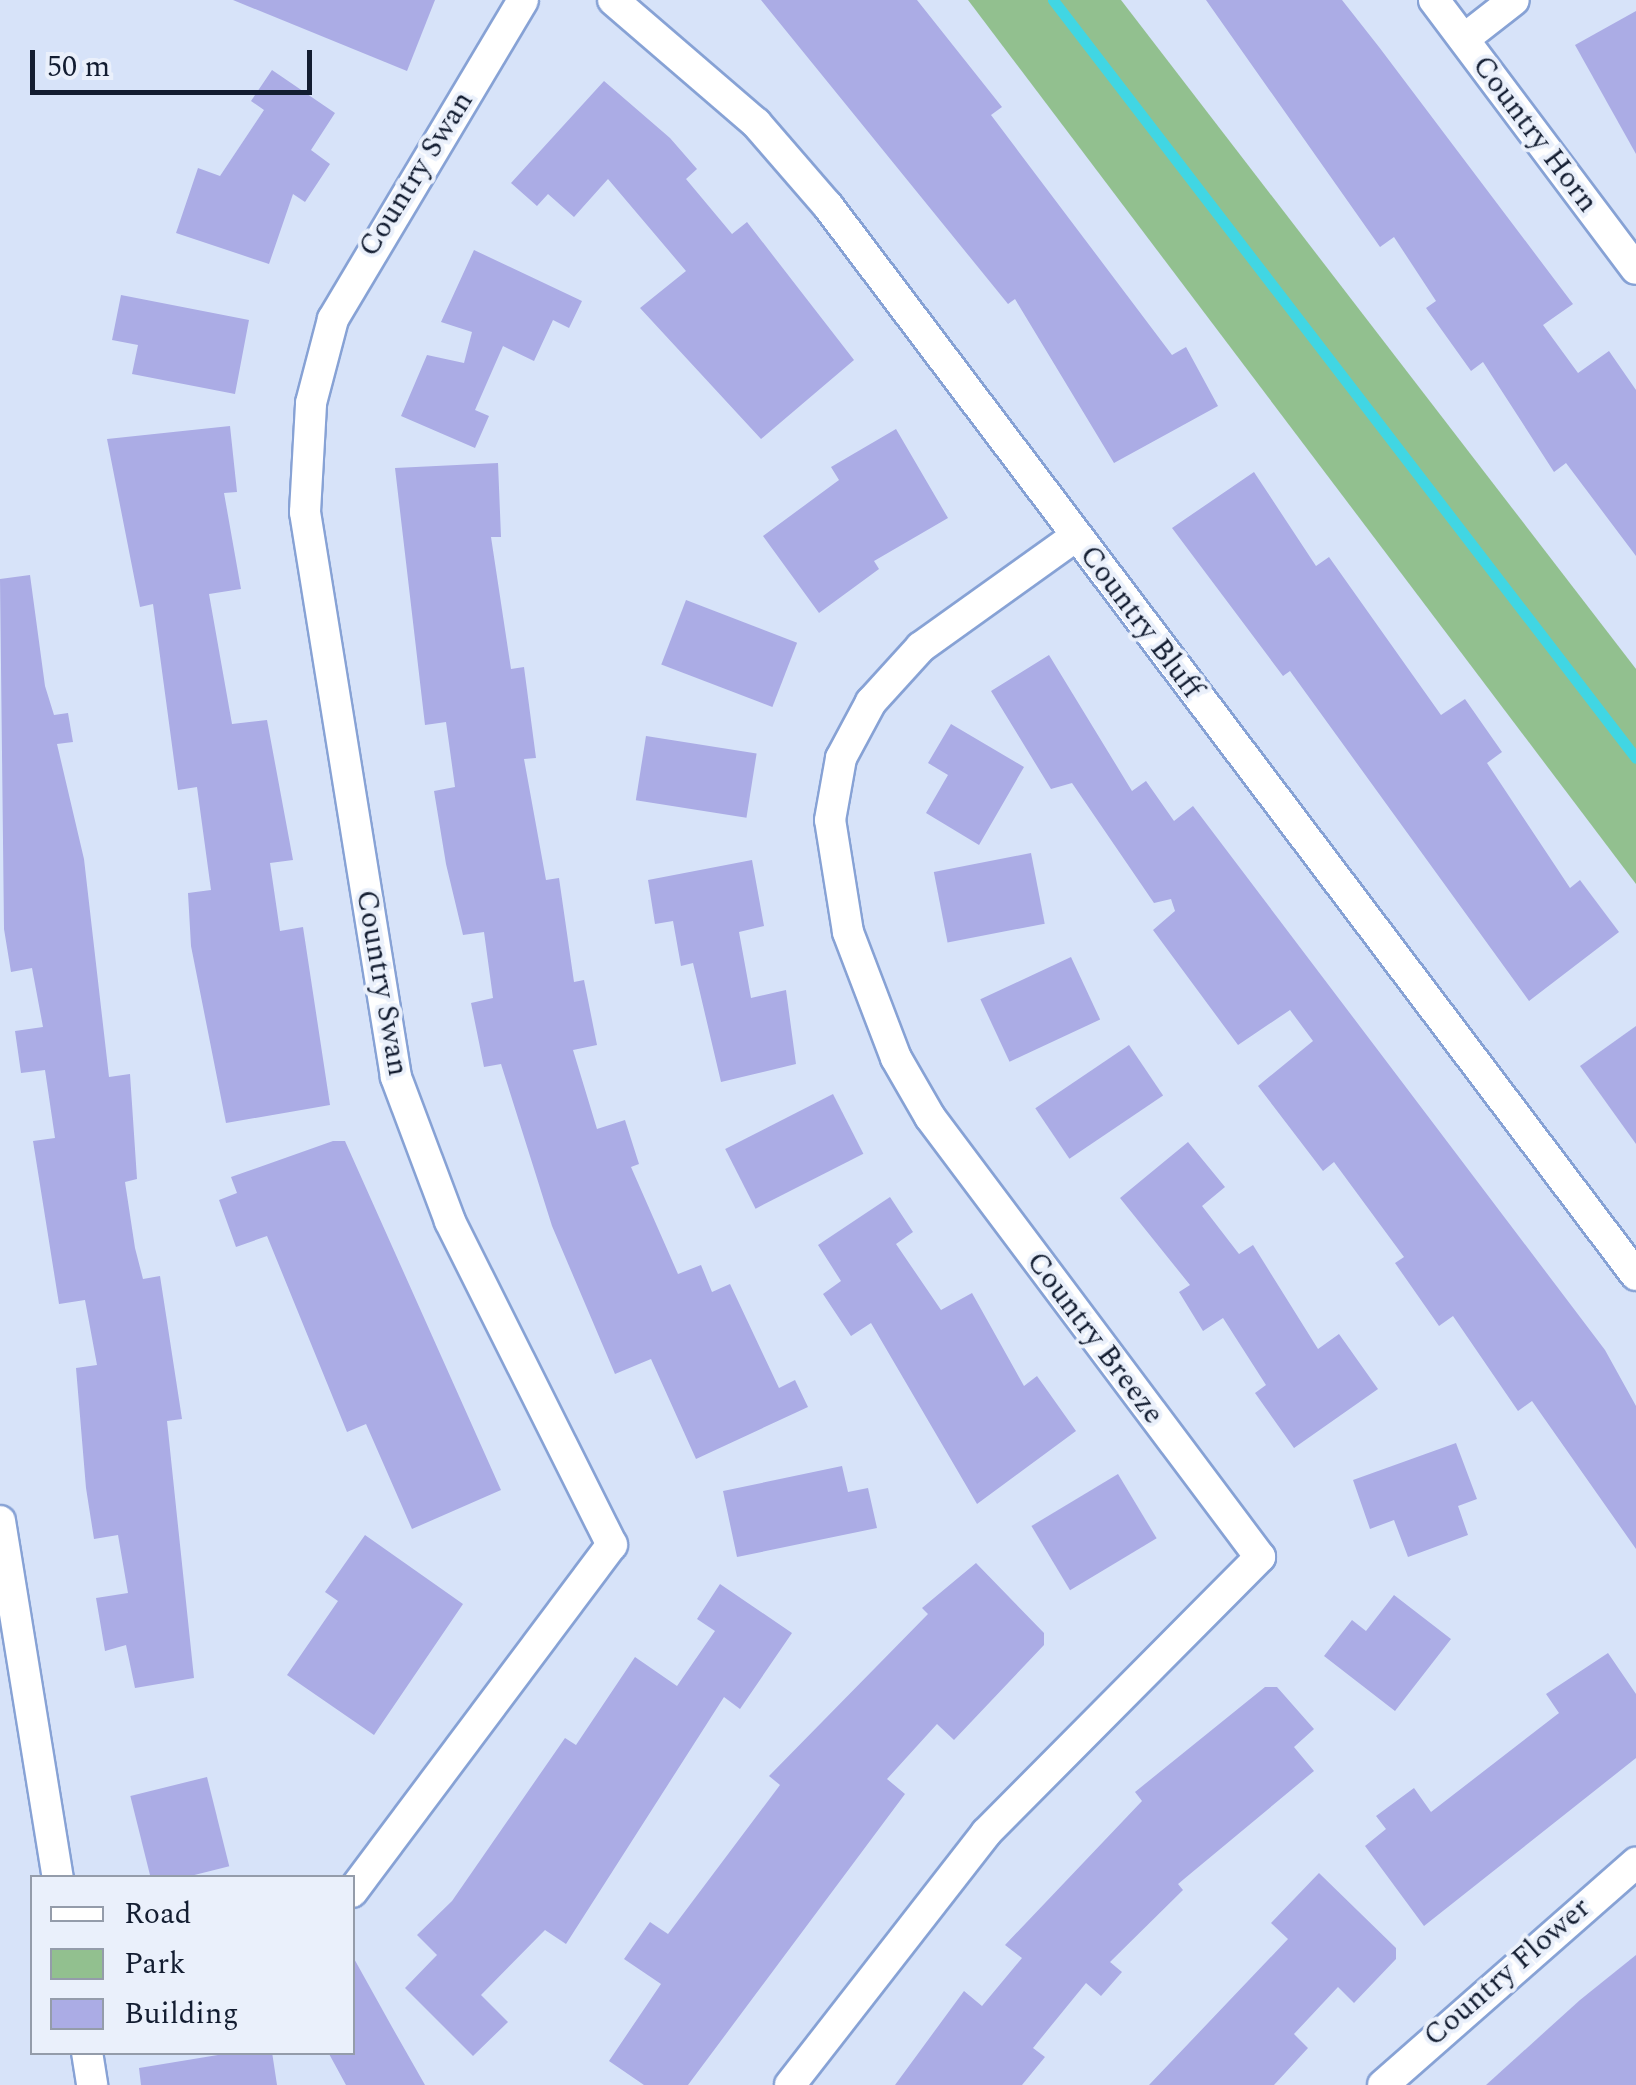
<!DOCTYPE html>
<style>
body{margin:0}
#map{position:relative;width:1636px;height:2085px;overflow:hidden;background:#d7e3f9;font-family:Spectral,serif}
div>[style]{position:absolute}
.green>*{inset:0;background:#92c08f}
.stream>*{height:11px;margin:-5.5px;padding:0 5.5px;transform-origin:5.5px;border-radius:5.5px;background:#41d6e3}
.building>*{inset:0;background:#abace5;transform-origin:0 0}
.roads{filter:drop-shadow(2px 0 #87a2d5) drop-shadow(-2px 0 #87a2d5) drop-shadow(0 2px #87a2d5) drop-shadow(0 -2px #87a2d5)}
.minor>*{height:30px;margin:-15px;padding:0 15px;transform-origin:15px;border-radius:15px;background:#fff}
span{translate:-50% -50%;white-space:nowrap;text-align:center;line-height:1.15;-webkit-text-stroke:8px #eaf0fb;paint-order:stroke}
.street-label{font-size:30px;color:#131d31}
.legend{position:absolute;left:30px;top:1875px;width:325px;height:180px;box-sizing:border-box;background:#eaf0fb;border:2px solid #949caa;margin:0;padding:12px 18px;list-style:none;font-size:30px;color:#131d31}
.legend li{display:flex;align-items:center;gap:20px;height:50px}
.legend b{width:50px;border:2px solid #949caa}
.scale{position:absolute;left:30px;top:50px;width:282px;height:45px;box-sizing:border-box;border:5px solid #131d31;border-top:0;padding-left:12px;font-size:30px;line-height:35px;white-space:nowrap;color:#131d31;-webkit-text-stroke:8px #eaf0fb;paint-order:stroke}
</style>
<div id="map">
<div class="green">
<div style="clip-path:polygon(968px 0,1121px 0,1636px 669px,1636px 884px)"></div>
</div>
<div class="stream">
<div style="left:1053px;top:0;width:956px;rotate:52.44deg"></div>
</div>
<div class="building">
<div style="clip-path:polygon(233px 0,435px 0,407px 71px)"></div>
<div style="clip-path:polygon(761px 0,917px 0,1002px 107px,991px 115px,1172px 355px,1186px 347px,1218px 406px,1114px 463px,1015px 299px,1008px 304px)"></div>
<div style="clip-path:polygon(1206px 0,1342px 0,1379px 47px,1573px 304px,1543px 325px,1578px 373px,1609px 351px,1636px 390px,1636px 556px,1566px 463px,1554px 472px,1483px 362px,1471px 371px,1426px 308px,1436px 301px,1394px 237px,1380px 247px)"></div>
<div style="clip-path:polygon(1636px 11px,1636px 154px,1575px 45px)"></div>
<div style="clip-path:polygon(272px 70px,335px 113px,311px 150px,330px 164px,305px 202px,293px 194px,269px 264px,176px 233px,198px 168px,220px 176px,264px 110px,251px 101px)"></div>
<div style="clip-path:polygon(604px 81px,670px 138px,697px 169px,686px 179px,732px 234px,747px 222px,854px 360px,761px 439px,640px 308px,686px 271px,608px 179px,574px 217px,548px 194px,537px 206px,511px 183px)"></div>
<div style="clip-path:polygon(474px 250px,582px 301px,569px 328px,553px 320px,534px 361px,503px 346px,475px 410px,489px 416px,475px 448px,401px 416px,427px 355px,464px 363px,472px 332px,441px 322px)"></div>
<div style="clip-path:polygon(121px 295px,249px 320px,235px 394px,132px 374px,138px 345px,112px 340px)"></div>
<div style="clip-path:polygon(230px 426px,237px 492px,224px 493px,241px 589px,209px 594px,232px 724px,267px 720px,293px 860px,270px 863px,280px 931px,303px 927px,330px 1105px,226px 1123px,191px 946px,188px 893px,211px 890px,197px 787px,178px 790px,153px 604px,140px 607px,107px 439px)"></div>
<div style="clip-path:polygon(896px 429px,948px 518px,874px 561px,879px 569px,819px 613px,763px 536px,839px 480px,831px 467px)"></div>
<div style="clip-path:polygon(498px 463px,501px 537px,491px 537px,511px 669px,524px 667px,536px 758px,524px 759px,546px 880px,559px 878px,574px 982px,584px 980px,597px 1045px,573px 1050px,597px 1129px,625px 1120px,639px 1164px,631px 1167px,678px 1274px,701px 1265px,712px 1292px,730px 1284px,779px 1388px,795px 1380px,808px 1407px,696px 1459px,651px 1359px,615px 1374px,552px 1226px,501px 1064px,484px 1067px,471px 1003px,493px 998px,484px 932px,463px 935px,446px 864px,434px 791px,455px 787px,446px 722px,425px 725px,395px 468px)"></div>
<div style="clip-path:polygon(1254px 472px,1316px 566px,1329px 557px,1441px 715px,1465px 699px,1502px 752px,1487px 763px,1570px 888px,1580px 880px,1619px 932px,1529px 1001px,1290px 671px,1283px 676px,1172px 528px)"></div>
<div style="clip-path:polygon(30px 575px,45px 686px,54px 715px,68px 713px,73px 742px,57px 744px,84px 859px,109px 1077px,130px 1074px,137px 1179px,125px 1182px,135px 1248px,143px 1279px,160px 1276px,182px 1419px,167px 1421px,194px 1678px,135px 1688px,126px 1645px,105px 1651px,96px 1598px,128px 1593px,118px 1535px,94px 1539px,86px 1488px,76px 1368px,97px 1365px,85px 1300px,59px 1304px,33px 1141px,55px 1138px,45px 1070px,21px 1073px,15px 1031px,43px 1027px,32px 968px,11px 972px,4px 929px,0 579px)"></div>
<div style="left:686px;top:600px;width:119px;height:69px;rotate:21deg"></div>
<div style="clip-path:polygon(1049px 655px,1132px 791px,1146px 781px,1174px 821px,1193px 806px,1605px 1350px,1636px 1406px,1636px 1549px,1532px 1401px,1518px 1411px,1453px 1316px,1439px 1326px,1395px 1263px,1404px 1257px,1334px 1162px,1323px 1171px,1258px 1086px,1313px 1041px,1290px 1010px,1238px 1045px,1153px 930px,1175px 911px,1171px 899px,1154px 903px,1072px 783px,1051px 789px,991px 691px)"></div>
<div style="clip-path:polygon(951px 724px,1024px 767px,979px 845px,926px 813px,948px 775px,928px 763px)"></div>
<div style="left:646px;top:736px;width:112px;height:65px;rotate:9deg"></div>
<div style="left:1031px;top:853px;width:72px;height:99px;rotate:79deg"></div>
<div style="clip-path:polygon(752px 860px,764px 926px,739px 932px,751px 998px,786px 990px,796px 1064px,721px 1082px,693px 963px,681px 966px,673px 921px,655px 924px,648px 880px)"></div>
<div style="left:1071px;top:957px;width:69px;height:100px;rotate:65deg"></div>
<div style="clip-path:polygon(1636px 1026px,1636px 1144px,1580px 1066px)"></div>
<div style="left:1129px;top:1045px;width:61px;height:113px;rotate:56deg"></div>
<div style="left:833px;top:1094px;width:67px;height:121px;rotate:63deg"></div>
<div style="clip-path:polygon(333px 1141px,345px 1141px,501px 1490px,412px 1529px,366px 1424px,347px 1432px,267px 1236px,236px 1247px,219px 1200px,237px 1193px,231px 1177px)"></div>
<div style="clip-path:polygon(1188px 1142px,1225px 1187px,1202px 1206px,1239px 1254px,1253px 1245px,1318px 1349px,1339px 1334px,1378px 1389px,1294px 1448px,1255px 1393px,1266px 1385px,1223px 1318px,1203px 1331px,1179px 1292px,1190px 1285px,1120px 1198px)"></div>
<div style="clip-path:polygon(890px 1197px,913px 1232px,896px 1244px,941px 1310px,972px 1293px,1024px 1386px,1037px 1376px,1076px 1431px,977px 1504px,871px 1323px,851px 1336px,823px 1294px,841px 1281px,818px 1245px)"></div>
<div style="clip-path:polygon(1456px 1443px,1477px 1499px,1458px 1506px,1468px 1535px,1408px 1557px,1394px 1520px,1370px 1529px,1353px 1480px)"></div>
<div style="clip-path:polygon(842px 1466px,848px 1492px,868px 1488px,877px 1528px,737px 1557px,723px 1491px)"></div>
<div style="left:1118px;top:1474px;width:75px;height:101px;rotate:59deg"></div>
<div style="clip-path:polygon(365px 1535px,463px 1604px,374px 1735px,287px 1675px,338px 1601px,325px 1592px)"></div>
<div style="clip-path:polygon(976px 1563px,1044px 1633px,1044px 1645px,954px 1740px,937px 1724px,887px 1779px,905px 1794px,688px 2085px,644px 2085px,609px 2061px,661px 1984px,624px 1959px,650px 1922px,668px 1934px,780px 1785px,769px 1776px,928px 1614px,922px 1608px)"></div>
<div style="clip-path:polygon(720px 1584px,792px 1633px,740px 1709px,724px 1697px,566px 1944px,545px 1930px,481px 1995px,508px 2022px,473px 2056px,405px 1988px,437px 1955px,417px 1935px,452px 1901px,565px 1738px,576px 1745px,635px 1657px,677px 1686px,715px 1631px,697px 1619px)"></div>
<div style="clip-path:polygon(1394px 1595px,1451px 1639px,1395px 1711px,1324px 1656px,1352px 1620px,1366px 1631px)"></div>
<div style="clip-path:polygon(1608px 1653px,1636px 1694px,1636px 1758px,1424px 1926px,1365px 1846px,1386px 1829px,1376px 1816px,1414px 1788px,1431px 1812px,1559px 1713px,1546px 1694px)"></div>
<div style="clip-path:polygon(1265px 1687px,1277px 1687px,1314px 1729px,1294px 1747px,1314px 1771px,1178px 1884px,1183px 1890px,1110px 1962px,1122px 1972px,1101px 1996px,1086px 1983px,1033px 2048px,1045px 2057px,1022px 2085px,895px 2085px,964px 1991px,982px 2006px,1022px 1958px,1005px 1945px,1142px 1801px,1135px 1792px)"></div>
<div style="left:207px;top:1777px;width:92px;height:79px;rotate:76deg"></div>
<div style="clip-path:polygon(1319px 1873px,1396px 1948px,1396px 1959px,1354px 2003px,1338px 1987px,1294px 2034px,1308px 2048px,1274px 2085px,1149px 2085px,1288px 1939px,1271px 1923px)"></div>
<div style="clip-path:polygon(352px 1955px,392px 2027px,425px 2085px,346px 2085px,328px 2052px,352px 2052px)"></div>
<div style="clip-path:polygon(1636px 1955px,1636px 2085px,1486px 2085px,1580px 2000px)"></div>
<div style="clip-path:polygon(236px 2052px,272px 2052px,277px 2085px,141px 2085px,139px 2068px)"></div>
</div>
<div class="roads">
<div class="minor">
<div style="left:613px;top:0;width:189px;rotate:40.7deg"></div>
<div style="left:756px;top:123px;width:110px;rotate:49.1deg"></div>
<div style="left:828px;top:206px;width:1340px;rotate:52.92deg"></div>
<div style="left:1434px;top:0;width:336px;rotate:53.1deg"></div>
<div style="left:1464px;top:39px;width:63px;rotate:-38deg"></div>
<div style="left:0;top:1521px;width:362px;rotate:80.8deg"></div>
<div style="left:352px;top:1892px;width:434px;rotate:-53.2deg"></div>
<div style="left:612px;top:1545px;width:362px;rotate:-116.6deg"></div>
<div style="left:450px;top:1221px;width:154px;rotate:-110.6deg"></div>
<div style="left:396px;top:1077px;width:572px;rotate:-99.15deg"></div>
<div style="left:305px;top:512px;width:109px;rotate:-86.8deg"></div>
<div style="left:311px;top:403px;width:87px;rotate:-75.3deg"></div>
<div style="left:333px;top:319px;width:371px;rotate:-59.2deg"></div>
<div style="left:87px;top:2052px;width:33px;rotate:81deg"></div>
<div style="left:790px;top:2085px;width:319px;rotate:-52.1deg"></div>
<div style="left:986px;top:1833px;width:389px;rotate:-45.2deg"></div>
<div style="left:1260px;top:1557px;width:550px;rotate:-126.87deg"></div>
<div style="left:930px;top:1117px;width:68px;rotate:-120deg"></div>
<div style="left:896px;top:1058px;width:135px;rotate:-110.9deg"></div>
<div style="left:848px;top:932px;width:113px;rotate:-99.1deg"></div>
<div style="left:830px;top:820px;width:63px;rotate:-79.9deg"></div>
<div style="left:841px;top:758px;width:64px;rotate:-61.8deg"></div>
<div style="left:871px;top:702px;width:74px;rotate:-47.7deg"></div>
<div style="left:921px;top:647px;width:191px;rotate:-35.6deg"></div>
<div style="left:1383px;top:2085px;width:337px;rotate:-41.3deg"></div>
</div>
</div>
<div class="street-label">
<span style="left:1535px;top:134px;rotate:53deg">Country Horn</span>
<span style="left:416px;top:174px;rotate:-58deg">Country Swan</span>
<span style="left:1141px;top:622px;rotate:53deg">Country Bluff</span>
<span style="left:382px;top:983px;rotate:80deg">Country Swan</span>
<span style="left:1095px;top:1338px;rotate:53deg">Country Breeze</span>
<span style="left:1507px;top:1972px;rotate:-41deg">Country Flower</span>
</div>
<ul class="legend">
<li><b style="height:12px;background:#fff"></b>Road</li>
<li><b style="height:28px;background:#92c08f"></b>Park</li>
<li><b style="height:28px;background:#abace5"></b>Building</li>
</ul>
<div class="scale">50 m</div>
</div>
